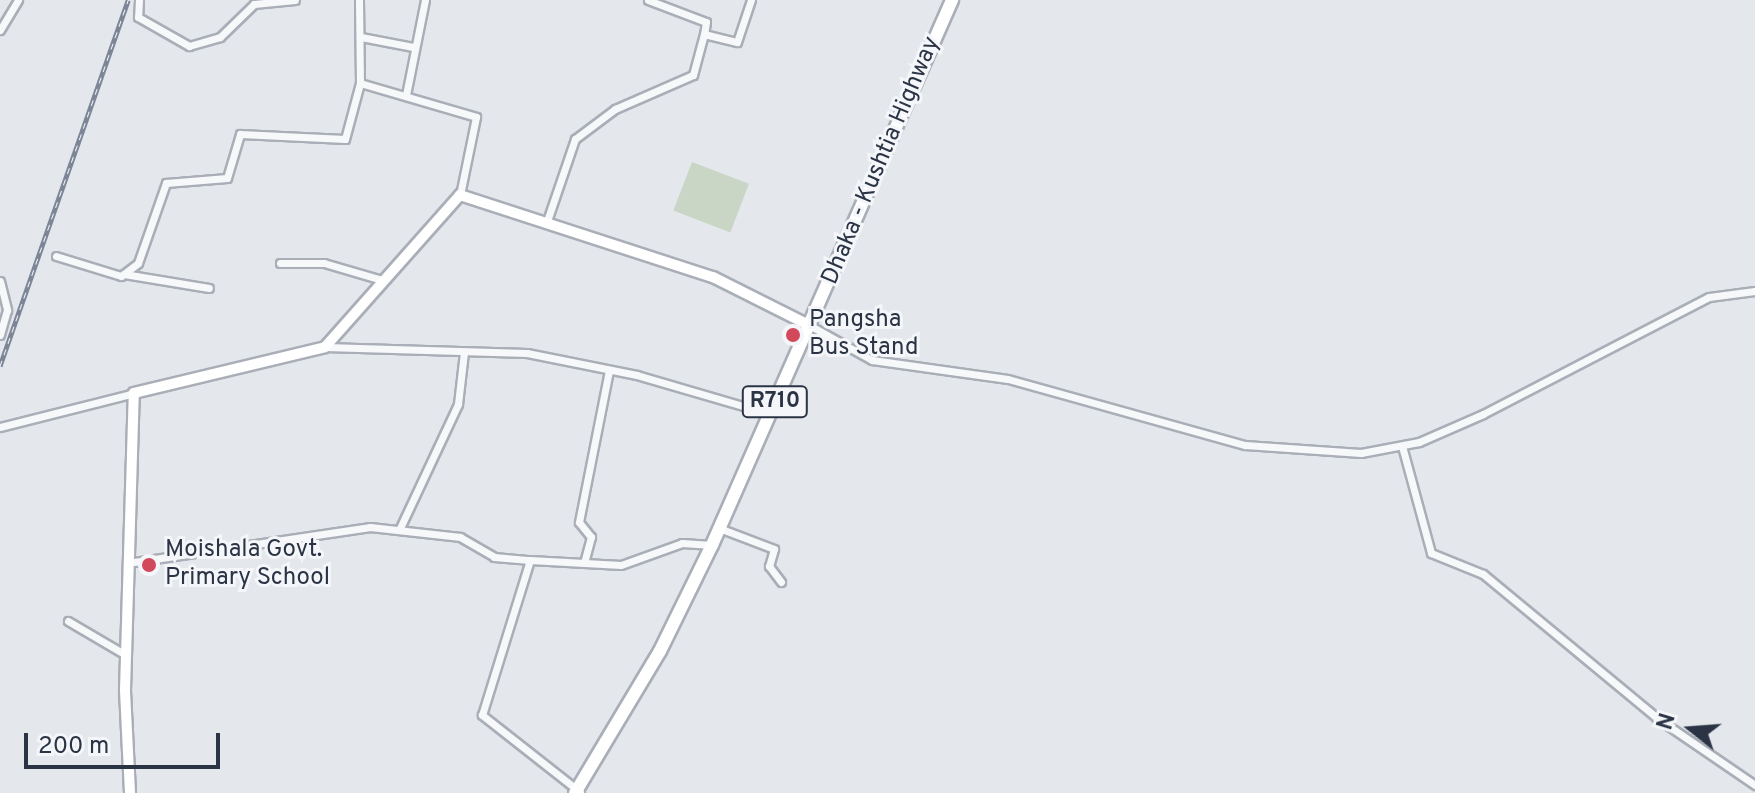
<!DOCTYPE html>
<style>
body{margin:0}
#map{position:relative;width:1755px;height:793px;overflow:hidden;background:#e4e7ec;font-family:Overpass,sans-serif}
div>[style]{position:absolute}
.green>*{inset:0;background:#c9d6c5;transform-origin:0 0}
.roads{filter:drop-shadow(2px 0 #a9aeb7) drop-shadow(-2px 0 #a9aeb7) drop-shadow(0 2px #a9aeb7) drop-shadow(0 -2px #a9aeb7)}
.street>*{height:7px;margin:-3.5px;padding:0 3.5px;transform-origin:3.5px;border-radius:3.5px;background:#f7f8fa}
.secondary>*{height:10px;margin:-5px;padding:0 5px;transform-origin:5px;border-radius:5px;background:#fff}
.primary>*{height:12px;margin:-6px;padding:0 6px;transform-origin:6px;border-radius:6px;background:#fff}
.rail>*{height:5px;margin-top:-2.5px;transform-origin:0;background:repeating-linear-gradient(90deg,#f4f6f9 0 6px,#7d8696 0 12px);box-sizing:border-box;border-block:2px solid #7d8696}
.dots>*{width:22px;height:22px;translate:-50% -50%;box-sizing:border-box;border:4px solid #f4f6f9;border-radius:50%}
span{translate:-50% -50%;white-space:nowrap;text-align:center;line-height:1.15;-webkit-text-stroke:6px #f4f6f9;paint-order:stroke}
.shield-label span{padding:2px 6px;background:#f4f6f9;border:2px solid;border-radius:6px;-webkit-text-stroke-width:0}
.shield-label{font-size:22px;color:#2b3445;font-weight:700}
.street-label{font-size:24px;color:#2b3445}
.poi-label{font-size:24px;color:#2b3445}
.left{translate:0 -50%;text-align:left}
.north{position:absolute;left:1651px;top:689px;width:80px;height:80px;-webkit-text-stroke:6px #f4f6f9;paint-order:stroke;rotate:287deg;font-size:22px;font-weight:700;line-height:32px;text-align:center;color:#2b3445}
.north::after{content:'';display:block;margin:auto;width:28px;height:36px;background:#2b3445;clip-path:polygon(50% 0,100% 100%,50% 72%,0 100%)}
.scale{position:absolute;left:24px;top:733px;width:196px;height:36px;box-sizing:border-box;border:4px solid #2b3445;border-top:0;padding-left:10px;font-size:24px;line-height:28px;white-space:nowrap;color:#2b3445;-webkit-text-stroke:6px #f4f6f9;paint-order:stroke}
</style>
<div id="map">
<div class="green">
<div style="left:692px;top:162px;width:61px;height:52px;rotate:21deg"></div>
</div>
<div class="roads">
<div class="street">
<div style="left:139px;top:0;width:17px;rotate:93deg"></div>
<div style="left:138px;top:17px;width:59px;rotate:29.6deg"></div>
<div style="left:189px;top:46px;width:32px;rotate:-16deg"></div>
<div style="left:220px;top:37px;width:47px;rotate:-44.1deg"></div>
<div style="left:254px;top:4px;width:41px;rotate:-5.6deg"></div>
<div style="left:648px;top:0;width:62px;rotate:20.8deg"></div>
<div style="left:706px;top:22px;width:12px;rotate:99deg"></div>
<div style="left:0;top:30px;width:35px;rotate:-59deg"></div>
<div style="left:361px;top:37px;width:53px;rotate:10.9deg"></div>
<div style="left:360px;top:83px;width:121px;rotate:16.3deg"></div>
<div style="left:476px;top:117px;width:80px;rotate:101.6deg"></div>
<div style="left:406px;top:95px;width:97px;rotate:-78.7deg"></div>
<div style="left:546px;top:224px;width:90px;rotate:-71.2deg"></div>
<div style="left:575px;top:139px;width:50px;rotate:-36.9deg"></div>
<div style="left:615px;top:109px;width:85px;rotate:-23.6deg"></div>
<div style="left:693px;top:75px;width:42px;rotate:-75deg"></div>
<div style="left:704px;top:34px;width:34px;rotate:14deg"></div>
<div style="left:737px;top:42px;width:44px;rotate:-71.6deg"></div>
<div style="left:56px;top:256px;width:68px;rotate:17.1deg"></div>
<div style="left:121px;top:276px;width:21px;rotate:-37deg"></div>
<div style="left:138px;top:263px;width:85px;rotate:-70.7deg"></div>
<div style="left:166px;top:183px;width:61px;rotate:-4.7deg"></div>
<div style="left:227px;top:178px;width:46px;rotate:-73.5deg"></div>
<div style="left:240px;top:134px;width:105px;rotate:2.7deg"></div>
<div style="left:345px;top:139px;width:58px;rotate:-75deg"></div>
<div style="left:360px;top:83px;width:83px;rotate:-90.7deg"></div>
<div style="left:280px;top:263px;width:44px"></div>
<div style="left:324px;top:263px;width:60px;rotate:16.3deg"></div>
<div style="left:124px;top:274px;width:86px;rotate:9.4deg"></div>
<div style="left:0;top:281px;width:30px;rotate:76deg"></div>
<div style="left:7px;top:310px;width:26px;rotate:106deg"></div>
<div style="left:809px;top:325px;width:72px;rotate:29.1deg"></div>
<div style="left:872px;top:360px;width:137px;rotate:8deg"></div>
<div style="left:1008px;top:379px;width:246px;rotate:15.6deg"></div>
<div style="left:1245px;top:445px;width:116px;rotate:3.9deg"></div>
<div style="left:1361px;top:453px;width:59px;rotate:-10.7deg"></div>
<div style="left:1419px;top:442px;width:70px;rotate:-23.6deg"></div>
<div style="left:1483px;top:414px;width:254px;rotate:-27.4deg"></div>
<div style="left:1709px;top:297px;width:46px;rotate:-7.4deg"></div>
<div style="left:325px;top:347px;width:202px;rotate:1.7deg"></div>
<div style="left:527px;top:353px;width:112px;rotate:11.3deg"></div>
<div style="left:637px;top:375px;width:139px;rotate:16.3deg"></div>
<div style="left:0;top:427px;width:138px;rotate:-14.2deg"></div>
<div style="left:1402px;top:446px;width:111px;rotate:74.8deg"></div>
<div style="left:1431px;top:553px;width:56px;rotate:22deg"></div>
<div style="left:1483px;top:574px;width:226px;rotate:39.6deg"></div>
<div style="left:1657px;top:718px;width:119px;rotate:34.4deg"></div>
<div style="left:400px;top:528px;width:137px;rotate:-64.9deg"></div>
<div style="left:458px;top:404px;width:52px;rotate:-83.4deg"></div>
<div style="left:719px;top:528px;width:59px;rotate:20.9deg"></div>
<div style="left:774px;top:549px;width:18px;rotate:106deg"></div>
<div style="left:769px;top:566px;width:20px;rotate:53deg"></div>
<div style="left:134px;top:562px;width:239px;rotate:-8.4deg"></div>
<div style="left:370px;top:527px;width:91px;rotate:6.3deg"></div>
<div style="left:460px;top:537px;width:39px;rotate:30deg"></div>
<div style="left:494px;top:557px;width:36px;rotate:5deg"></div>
<div style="left:584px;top:563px;width:27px;rotate:-75deg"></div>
<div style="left:591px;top:537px;width:19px;rotate:-129deg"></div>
<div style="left:579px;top:522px;width:155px;rotate:-78.8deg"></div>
<div style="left:68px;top:621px;width:67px;rotate:30.4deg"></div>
<div style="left:580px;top:792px;width:125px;rotate:-141.8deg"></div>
<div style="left:482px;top:715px;width:162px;rotate:-72.8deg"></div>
<div style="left:530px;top:560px;width:91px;rotate:3.1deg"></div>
<div style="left:621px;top:565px;width:65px;rotate:-19.8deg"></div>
<div style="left:682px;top:543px;width:30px;rotate:4deg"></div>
</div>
<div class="secondary">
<div style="left:130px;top:793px;width:103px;rotate:-92.8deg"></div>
<div style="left:125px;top:690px;width:297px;rotate:-88.3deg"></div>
<div style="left:134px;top:393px;width:196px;rotate:-13.5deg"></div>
<div style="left:325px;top:347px;width:203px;rotate:-48.4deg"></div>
<div style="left:460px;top:195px;width:266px;rotate:18deg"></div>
<div style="left:713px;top:277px;width:107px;rotate:26.6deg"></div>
</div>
<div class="primary">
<div style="left:575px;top:793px;width:165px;rotate:-59.1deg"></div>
<div style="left:660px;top:651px;width:118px;rotate:-63.9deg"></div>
<div style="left:712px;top:545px;width:596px;rotate:-66.23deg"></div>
</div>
</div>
<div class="rail">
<div style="left:0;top:366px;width:388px;rotate:-70.7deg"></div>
</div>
<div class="dots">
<div style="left:793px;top:335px;background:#d1495b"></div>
<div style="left:149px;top:565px;background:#d1495b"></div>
</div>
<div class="shield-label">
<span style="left:775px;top:402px">R710</span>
</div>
<div class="street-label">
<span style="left:882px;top:161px;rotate:-67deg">Dhaka - Kushtia Highway</span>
</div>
<div class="poi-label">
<span class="left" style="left:809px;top:335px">Pangsha<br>Bus Stand</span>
<span class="left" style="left:165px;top:565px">Moishala Govt.<br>Primary School</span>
</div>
<div class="north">N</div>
<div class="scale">200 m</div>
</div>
